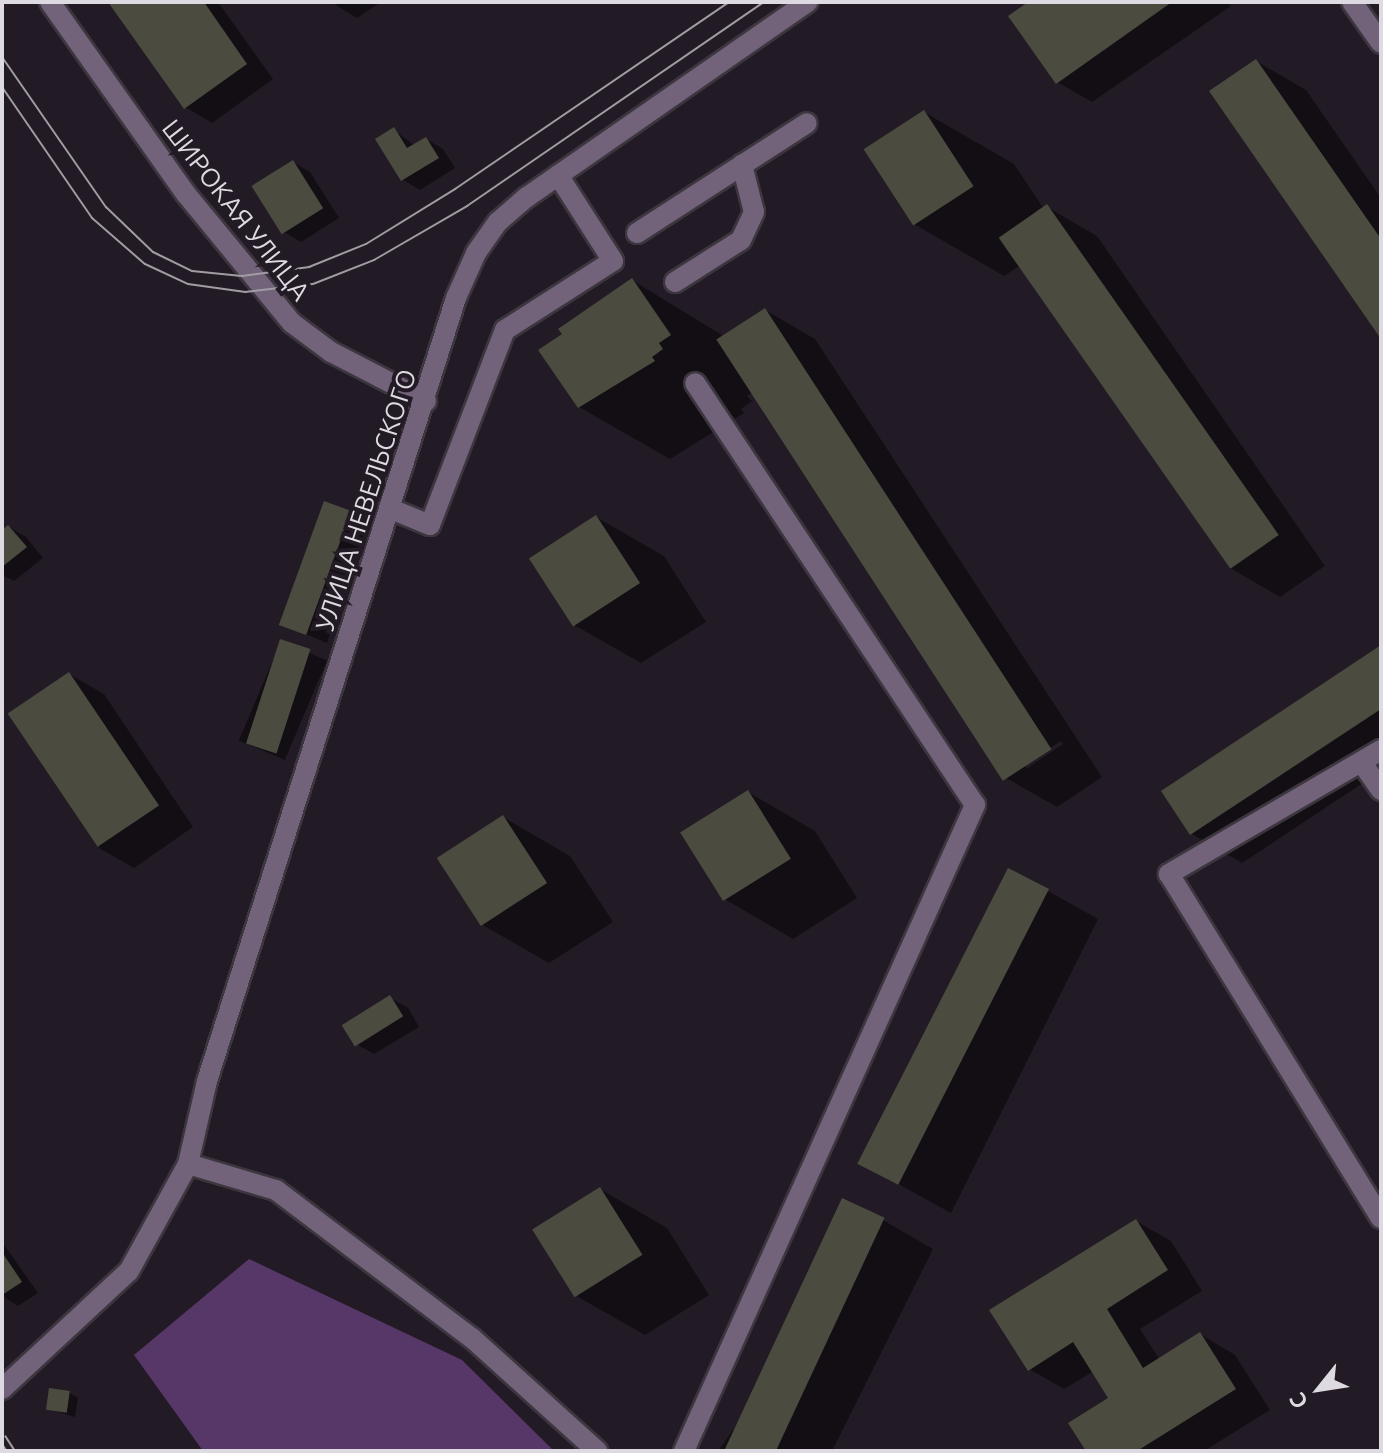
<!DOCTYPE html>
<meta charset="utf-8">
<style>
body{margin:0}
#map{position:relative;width:1383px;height:1453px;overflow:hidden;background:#221b25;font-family:Ubuntu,sans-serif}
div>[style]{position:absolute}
.forest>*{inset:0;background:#573668}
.shadow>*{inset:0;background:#0007;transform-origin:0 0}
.building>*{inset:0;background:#4b4c3f;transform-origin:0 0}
.roads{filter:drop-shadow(2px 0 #3c363f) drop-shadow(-2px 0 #3c363f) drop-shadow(0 2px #3c363f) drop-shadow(0 -2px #3c363f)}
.minor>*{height:20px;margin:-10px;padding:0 10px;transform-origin:10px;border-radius:10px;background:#72627a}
.tram>*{height:2px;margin:-1px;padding:0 1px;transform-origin:1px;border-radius:1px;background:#a19ca4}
.rail>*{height:9px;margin-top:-4.5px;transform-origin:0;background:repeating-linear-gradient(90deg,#221b25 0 18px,#a19ca4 0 36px);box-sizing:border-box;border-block:2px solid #a19ca4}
span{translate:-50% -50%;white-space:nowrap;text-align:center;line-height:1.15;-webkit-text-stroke:8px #221b25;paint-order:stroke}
.street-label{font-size:26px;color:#dedae1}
.frame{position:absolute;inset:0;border:4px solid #dedae1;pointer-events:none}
.north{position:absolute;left:1279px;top:1349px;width:80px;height:80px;-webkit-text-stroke:6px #221b25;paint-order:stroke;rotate:240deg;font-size:22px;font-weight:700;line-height:32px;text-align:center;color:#dedae1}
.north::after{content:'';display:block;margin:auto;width:28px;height:36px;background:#dedae1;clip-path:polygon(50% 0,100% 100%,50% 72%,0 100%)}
</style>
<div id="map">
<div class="forest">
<div style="clip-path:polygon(249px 1259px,462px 1360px,554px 1451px,203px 1451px,134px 1355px)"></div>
</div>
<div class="shadow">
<div style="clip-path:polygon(110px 2px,218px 2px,273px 79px,212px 123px,185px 107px)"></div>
<div style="clip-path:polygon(331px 2px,381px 2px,357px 18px)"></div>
<div style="clip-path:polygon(1031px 2px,1228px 2px,1231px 6px,1092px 102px,1057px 82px)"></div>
<div style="clip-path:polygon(1256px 61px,1306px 90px,1381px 198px,1381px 335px)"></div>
<div style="clip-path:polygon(924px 112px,1014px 164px,1044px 209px,1047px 207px,1097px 236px,1325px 566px,1280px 597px,1230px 568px,1021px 265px,1004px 276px,914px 224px)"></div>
<div style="clip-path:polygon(394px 130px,415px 146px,426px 139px,443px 149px,455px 168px,420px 190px,402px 179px)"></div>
<div style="clip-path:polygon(293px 162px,310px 172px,339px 218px,301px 242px,284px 232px)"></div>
<div style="clip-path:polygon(evenodd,632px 280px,725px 337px,765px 310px,815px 339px,1102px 777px,1057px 807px,1006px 778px,753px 392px,747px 396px,752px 401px,741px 409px,744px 413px,670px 459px,579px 407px,632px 280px,1061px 741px,1063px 744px,1026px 769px,1026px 764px,1061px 741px)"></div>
<div style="clip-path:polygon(350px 512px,368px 522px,327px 643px,284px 625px)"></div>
<div style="clip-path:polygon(596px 517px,664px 556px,706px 622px,641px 663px,574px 625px)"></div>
<div style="clip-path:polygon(9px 527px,26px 537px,43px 558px,14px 581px,2px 575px,2px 532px)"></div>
<div style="left:281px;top:641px;width:50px;height:108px;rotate:23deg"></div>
<div style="clip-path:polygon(1381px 647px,1381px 771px,1242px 863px,1192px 834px)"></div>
<div style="clip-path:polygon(69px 674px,104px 694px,193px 827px,134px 868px,99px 848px)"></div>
<div style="clip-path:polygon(748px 792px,815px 831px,857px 898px,793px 939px,726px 900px,684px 834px)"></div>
<div style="clip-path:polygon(503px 817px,570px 856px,613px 922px,549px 963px,481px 924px)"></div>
<div style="clip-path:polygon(1048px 891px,1098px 919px,951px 1213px,862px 1164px)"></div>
<div style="clip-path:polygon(390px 998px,408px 1008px,419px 1027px,374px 1054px,356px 1044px)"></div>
<div style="clip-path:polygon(600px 1189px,667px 1228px,709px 1295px,645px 1335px,578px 1297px)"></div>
<div style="clip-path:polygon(883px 1220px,933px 1249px,832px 1451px,718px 1451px)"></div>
<div style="clip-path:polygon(1136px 1221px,1171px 1241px,1202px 1291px,1140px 1329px,1160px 1360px,1200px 1334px,1235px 1355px,1270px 1410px,1204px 1451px,1088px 1451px,1111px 1398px,1094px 1371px,1064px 1389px,1029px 1369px)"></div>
<div style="clip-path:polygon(2px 1242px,38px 1293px,18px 1306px,2px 1296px)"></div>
<div style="clip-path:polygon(70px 1393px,78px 1398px,75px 1417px,48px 1409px)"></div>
</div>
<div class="building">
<div style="clip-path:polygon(108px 2px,204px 2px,247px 64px,184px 109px)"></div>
<div style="clip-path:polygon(1028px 2px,1172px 2px,1056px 84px,1008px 16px)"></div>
<div style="clip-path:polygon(1256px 59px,1381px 239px,1381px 339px,1209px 91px)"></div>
<div style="left:924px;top:110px;width:91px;height:72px;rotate:57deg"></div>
<div style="clip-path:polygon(394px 127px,407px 148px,426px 137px,439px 158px,401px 181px,375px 139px)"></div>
<div style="left:293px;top:160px;width:57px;height:49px;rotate:58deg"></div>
<div style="left:1047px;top:204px;width:404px;height:59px;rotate:55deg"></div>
<div style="clip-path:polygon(632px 278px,671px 335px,659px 343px,663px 349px,652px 357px,655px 361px,578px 408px,538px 350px,562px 334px,558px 329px)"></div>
<div style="left:765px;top:308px;width:526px;height:58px;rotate:57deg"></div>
<div style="left:324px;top:501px;width:29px;height:132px;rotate:20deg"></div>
<div style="left:596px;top:515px;width:81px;height:80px;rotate:57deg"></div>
<div style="clip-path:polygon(8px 525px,27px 547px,2px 567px,2px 530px)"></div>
<div style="left:280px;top:639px;width:32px;height:110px;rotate:18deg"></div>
<div style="clip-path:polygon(1381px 645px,1381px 709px,1190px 835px,1161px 791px)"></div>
<div style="left:69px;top:672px;width:161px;height:74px;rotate:56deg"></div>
<div style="left:748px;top:790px;width:81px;height:80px;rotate:58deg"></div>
<div style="left:503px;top:815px;width:81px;height:79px;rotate:57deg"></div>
<div style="left:1008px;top:868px;width:46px;height:332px;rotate:27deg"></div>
<div style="left:390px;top:995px;width:25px;height:57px;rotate:58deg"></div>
<div style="left:600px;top:1187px;width:80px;height:80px;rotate:58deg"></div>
<div style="left:842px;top:1198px;width:47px;height:283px;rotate:25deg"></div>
<div style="clip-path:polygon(1136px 1219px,1168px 1270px,1107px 1309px,1143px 1368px,1200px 1332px,1236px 1389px,1137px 1451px,1086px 1451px,1068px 1423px,1108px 1398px,1073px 1342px,1028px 1371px,989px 1310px)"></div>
<div style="clip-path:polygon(2px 1252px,22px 1282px,2px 1295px)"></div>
<div style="left:49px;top:1388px;width:21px;height:22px;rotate:8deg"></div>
</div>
<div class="roads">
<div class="minor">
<div style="left:50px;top:2px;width:235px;rotate:54.7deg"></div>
<div style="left:186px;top:194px;width:167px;rotate:50.6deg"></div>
<div style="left:292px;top:323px;width:49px;rotate:36.6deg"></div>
<div style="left:331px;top:352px;width:107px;rotate:27.3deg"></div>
<div style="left:1352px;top:2px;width:50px;rotate:54.7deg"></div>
<div style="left:637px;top:233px;width:202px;rotate:-32.9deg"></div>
<div style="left:675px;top:282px;width:78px;rotate:-32.5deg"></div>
<div style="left:741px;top:240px;width:31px;rotate:-65deg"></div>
<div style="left:754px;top:212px;width:49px;rotate:-104.3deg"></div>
<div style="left:391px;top:509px;width:42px;rotate:22.3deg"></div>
<div style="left:430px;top:525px;width:209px;rotate:-69deg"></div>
<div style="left:505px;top:330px;width:128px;rotate:-32.6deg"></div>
<div style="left:613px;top:261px;width:102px;rotate:-122.6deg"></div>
<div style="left:1381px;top:750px;width:246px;rotate:149.7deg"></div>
<div style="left:1169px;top:874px;width:404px;rotate:58.4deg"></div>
<div style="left:1362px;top:763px;width:33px;rotate:55deg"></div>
<div style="left:188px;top:1164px;width:92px;rotate:16.5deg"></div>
<div style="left:276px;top:1190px;width:246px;rotate:37.1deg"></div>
<div style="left:472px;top:1338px;width:169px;rotate:42.1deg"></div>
<div style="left:2px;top:1389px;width:173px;rotate:-42.9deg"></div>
<div style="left:129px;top:1271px;width:122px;rotate:-61.1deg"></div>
<div style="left:188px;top:1164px;width:85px;rotate:-77.1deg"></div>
<div style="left:207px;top:1081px;width:822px;rotate:-72.36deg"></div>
<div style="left:456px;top:298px;width:49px;rotate:-66deg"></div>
<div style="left:476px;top:253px;width:38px;rotate:-55deg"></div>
<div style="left:498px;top:222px;width:38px;rotate:-41deg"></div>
<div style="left:527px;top:197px;width:342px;rotate:-34.8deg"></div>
<div style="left:684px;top:1451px;width:709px;rotate:-65.75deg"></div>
<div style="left:975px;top:805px;width:506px;rotate:-123.56deg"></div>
</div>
</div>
<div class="tram">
<div style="left:2px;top:57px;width:183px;rotate:55.3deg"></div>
<div style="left:106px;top:207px;width:65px;rotate:43.8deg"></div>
<div style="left:153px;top:252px;width:43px;rotate:26deg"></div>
<div style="left:192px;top:271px;width:50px;rotate:5.7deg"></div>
<div style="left:242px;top:276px;width:68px;rotate:-7.7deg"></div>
<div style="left:309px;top:267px;width:61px;rotate:-22deg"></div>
<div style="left:366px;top:244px;width:105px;rotate:-31.7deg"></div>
<div style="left:455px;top:189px;width:332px;rotate:-34.3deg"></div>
<div style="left:2px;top:87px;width:159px;rotate:55.5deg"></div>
<div style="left:92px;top:218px;width:70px;rotate:41deg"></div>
<div style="left:145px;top:264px;width:47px;rotate:24.9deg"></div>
<div style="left:188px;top:284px;width:58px;rotate:8deg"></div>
<div style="left:245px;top:292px;width:68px;rotate:-6.7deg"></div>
<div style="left:313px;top:284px;width:66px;rotate:-21.5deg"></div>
<div style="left:374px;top:260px;width:108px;rotate:-30.1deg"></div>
<div style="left:467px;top:206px;width:360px;rotate:-34.5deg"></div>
</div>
<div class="rail">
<div style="left:2px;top:1437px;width:17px;rotate:57deg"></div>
</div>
<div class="street-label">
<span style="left:236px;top:210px;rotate:52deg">ШИРОКАЯ УЛИЦА</span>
<span style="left:366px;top:500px;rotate:-72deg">УЛИЦА НЕВЕЛЬСКОГО</span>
</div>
<div class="frame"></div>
<div class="north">С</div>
</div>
